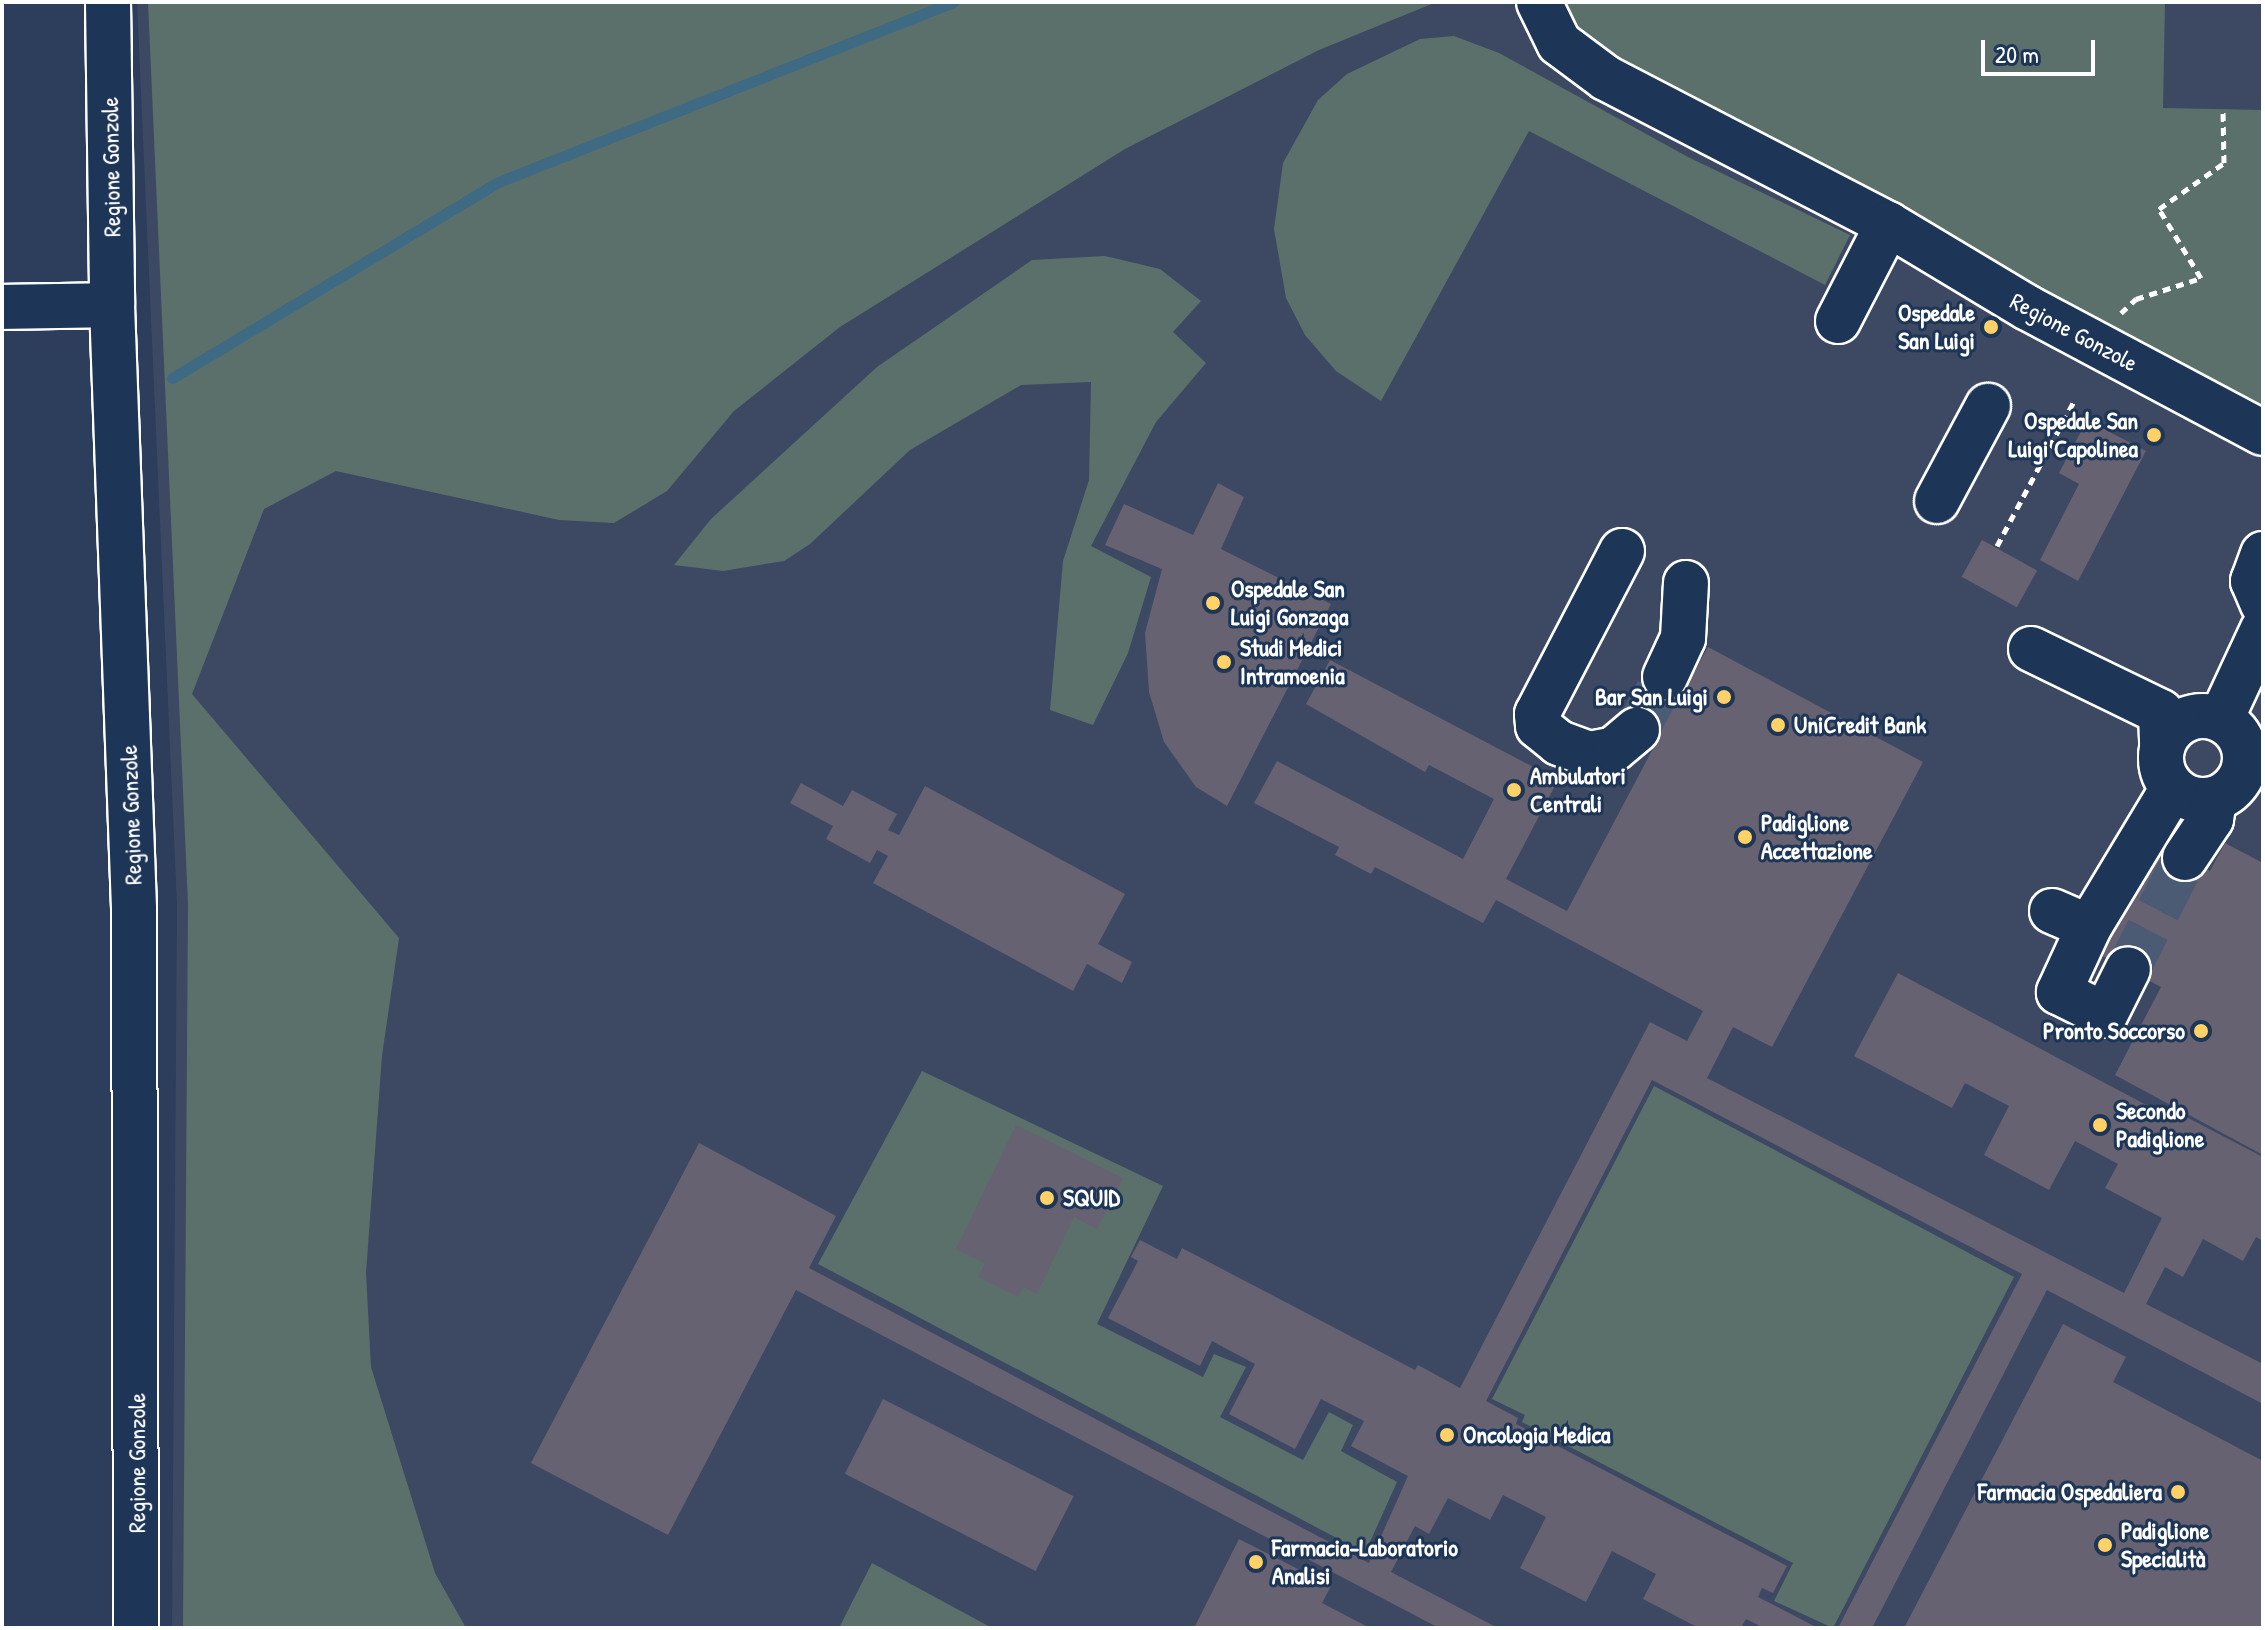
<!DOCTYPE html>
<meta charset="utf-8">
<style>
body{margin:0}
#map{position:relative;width:2265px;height:1630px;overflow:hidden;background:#2c3e5c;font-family:"Patrick Hand",sans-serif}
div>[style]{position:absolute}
.built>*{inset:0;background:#3d4962}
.green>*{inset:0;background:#5b706b}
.stream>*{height:11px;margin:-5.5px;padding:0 5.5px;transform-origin:5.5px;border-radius:5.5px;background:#3e6a83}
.building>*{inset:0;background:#666271;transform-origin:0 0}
.minor-tunnel>*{height:44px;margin-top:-22px;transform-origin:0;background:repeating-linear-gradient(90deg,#4c5b74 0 44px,transparent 0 66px)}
.path>*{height:5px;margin-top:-2.5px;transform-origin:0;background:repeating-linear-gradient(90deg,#fff 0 8px,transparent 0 14px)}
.roads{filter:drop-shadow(2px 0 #fff) drop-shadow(-2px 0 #fff) drop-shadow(0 2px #fff) drop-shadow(0 -2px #fff)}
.minor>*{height:44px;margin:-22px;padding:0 22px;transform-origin:22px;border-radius:22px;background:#1d3557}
.minor>.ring{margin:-22px;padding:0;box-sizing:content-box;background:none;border:44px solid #1d3557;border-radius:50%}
.dots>*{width:22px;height:22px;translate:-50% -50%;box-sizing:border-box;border:4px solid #1d3557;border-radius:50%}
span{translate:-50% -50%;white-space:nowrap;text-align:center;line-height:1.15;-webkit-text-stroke:6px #1d3557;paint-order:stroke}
.street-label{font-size:24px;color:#fff}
.poi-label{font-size:24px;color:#fff;font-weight:700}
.right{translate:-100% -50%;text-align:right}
.left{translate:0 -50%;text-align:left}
.frame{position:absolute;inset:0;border:4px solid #fff;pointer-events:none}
.scale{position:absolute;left:1981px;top:40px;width:114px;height:36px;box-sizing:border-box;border:4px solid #fff;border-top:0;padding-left:10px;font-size:24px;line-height:28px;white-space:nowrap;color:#fff;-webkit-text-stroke:6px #1d3557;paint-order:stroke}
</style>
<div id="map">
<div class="built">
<div style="clip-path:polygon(137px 2px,2263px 2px,2263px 1628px,172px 1628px,177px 905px)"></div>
</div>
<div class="green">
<div style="clip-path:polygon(148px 2px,1434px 3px,1319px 50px,1125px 149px,840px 327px,734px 411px,667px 491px,614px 523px,559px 520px,336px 471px,264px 509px,192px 694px,399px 938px,382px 1056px,366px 1273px,371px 1367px,435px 1573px,466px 1628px,183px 1628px,188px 904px)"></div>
<div style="clip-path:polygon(1562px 2px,2165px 2px,2163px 108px,2263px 110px,2263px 406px,1612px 63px,1576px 31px)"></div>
<div style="clip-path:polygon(1454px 36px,1499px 53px,1688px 157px,1850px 235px,1825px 285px,1529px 131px,1381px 401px,1336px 371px,1305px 335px,1286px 298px,1274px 229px,1283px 163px,1318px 100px,1347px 74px,1420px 39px)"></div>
<div style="clip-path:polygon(1105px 256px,1160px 269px,1201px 301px,1173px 332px,1206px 363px,1156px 422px,1091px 546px,1151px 577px,1128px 653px,1093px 725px,1050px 710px,1063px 561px,1089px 480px,1091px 382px,1021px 385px,910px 450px,810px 544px,784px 561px,723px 571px,674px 565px,711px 519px,877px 367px,1032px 260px)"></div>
<div style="clip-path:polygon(922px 1071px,1163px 1186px,1097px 1324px,1203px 1377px,1214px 1354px,1246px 1367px,1220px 1417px,1303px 1460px,1329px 1412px,1353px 1425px,1341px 1451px,1397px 1482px,1365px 1553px,818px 1264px)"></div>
<div style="clip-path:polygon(1654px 1086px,2014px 1277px,1833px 1628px,1774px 1601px,1793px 1563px,1522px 1422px,1525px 1415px,1492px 1399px)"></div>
<div style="clip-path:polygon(872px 1563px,992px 1628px,839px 1628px)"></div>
</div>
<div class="stream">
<div style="left:172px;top:378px;width:378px;rotate:-31deg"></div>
<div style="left:496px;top:183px;width:492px;rotate:-21.6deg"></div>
</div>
<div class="building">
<div style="clip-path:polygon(2087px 420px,2146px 451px,2078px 581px,2040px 560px,2079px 484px,2059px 473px)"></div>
<div style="clip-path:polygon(1218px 483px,1244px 497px,1221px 549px,1331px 604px,1227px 806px,1196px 787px,1164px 742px,1149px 692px,1145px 633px,1162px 569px,1105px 545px,1124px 504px,1193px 535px)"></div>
<div style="left:1982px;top:540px;width:63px;height:42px;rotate:29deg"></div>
<div style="clip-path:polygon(1708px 647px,1923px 762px,1772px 1047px,1733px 1027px,1707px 1078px,2124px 1293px,2162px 1218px,2105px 1188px,2118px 1164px,2075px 1141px,2049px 1190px,1984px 1155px,2009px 1106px,1965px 1083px,1952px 1108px,1854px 1056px,1898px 973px,2167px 1116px,2171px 1109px,2263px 1157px,2263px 1241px,2256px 1237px,2243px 1261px,2203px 1239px,2183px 1277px,2165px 1267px,2146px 1304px,2263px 1364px,2263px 1404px,2047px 1290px,1872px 1628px,1838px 1628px,2022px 1274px,1652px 1080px,1486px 1401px,1518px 1418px,1516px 1424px,1787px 1566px,1773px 1593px,1762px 1588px,1758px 1597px,1818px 1628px,1764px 1628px,1746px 1619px,1741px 1628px,1699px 1628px,1643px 1599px,1656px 1574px,1612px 1551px,1586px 1602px,1520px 1568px,1546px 1517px,1503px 1495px,1490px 1520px,1448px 1498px,1429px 1534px,1415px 1526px,1391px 1572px,1498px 1628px,1439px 1628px,796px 1290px,668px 1535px,531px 1463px,699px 1143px,836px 1216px,809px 1268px,1369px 1563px,1408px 1476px,1351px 1446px,1364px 1421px,1321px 1399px,1295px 1449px,1229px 1414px,1255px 1364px,1212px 1341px,1200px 1366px,1108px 1318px,1138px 1261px,1131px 1257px,1140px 1240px,1177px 1259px,1182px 1248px,1415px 1370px,1418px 1365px,1460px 1388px,1650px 1022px,1687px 1041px,1703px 1011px,1496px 900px,1483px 923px,1375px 867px,1371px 874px,1335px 855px,1339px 847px,1254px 803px,1277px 761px,1463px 859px,1494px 799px,1429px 765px,1425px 772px,1306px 704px,1330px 660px,1558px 780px,1506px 879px,1567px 911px,1657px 741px,1622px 723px,1649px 668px,1685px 689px)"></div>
<div style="clip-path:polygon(801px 783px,843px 806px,852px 790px,897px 814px,888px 830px,899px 835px,925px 786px,1125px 894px,1098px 944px,1132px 962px,1122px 983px,1087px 964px,1073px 991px,873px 883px,888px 856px,877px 850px,870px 863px,826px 839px,833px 826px,790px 803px)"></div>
<div style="clip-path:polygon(2158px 843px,2210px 871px,2225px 843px,2263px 863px,2263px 1155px,2115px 1075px,2161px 987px,2099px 954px)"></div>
<div style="clip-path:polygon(1016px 1125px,1123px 1178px,1097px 1229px,1074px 1217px,1037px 1294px,1023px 1287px,1018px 1297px,978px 1277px,985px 1263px,956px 1249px)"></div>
<div style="clip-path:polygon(2063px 1324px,2126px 1357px,2113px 1382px,2263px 1461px,2263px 1628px,1904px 1628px)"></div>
<div style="left:883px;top:1399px;width:214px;height:84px;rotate:27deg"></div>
<div style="clip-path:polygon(1239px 1539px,1331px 1586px,1322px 1603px,1370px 1628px,1194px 1628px)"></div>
</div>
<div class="minor-tunnel">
<div style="left:1637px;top:730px;width:60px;rotate:-62.2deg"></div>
<div style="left:2128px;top:969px;width:125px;rotate:-62.8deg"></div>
</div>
<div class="path">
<div style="left:2121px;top:313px;width:21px;rotate:-43deg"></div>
<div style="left:2136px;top:299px;width:68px;rotate:-17.9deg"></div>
<div style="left:2201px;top:278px;width:81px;rotate:-121.3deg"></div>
<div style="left:2159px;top:209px;width:80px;rotate:-35.3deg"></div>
<div style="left:2224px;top:163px;width:53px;rotate:-91.1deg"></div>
<div style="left:1997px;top:546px;width:164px;rotate:-62deg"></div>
</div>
<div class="roads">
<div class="minor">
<div style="left:108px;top:2px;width:303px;rotate:89.2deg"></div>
<div style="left:112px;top:305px;width:604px;rotate:87.91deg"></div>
<div style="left:134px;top:909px;width:719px;rotate:89.84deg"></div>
<div style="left:1539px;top:2px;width:46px;rotate:64deg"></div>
<div style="left:1559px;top:43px;width:59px;rotate:36.7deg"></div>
<div style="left:1606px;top:78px;width:318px;rotate:27.4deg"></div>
<div style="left:1888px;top:224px;width:163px;rotate:31deg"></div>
<div style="left:2028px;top:308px;width:266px;rotate:28deg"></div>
<div style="left:2px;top:307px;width:110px;rotate:-1deg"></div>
<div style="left:1838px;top:321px;width:109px;rotate:-62.7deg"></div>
<div style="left:1937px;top:501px;width:108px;rotate:-61.8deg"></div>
<div style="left:1622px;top:551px;width:184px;rotate:117.5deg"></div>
<div style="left:1537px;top:714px;width:12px;rotate:85deg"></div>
<div style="left:1538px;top:726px;width:27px;rotate:39deg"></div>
<div style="left:1559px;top:743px;width:32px;rotate:20deg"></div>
<div style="left:1589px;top:754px;width:25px;rotate:-11deg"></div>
<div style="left:1614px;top:749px;width:30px;rotate:-40deg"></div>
<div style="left:2263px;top:554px;width:29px;rotate:110deg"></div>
<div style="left:2253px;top:581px;width:25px;rotate:67deg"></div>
<div style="left:2031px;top:649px;width:144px;rotate:25.9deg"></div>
<div style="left:2161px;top:712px;width:35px;rotate:88deg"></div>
<div style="left:1665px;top:677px;width:43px;rotate:-65.2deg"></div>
<div style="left:1683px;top:638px;width:55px;rotate:-86.9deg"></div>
<div class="ring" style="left:2161px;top:716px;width:40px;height:40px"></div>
<div style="left:2221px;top:719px;width:99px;rotate:-65deg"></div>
<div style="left:2185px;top:858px;width:47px;rotate:-56.3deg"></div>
<div style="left:2211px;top:819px;width:20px;rotate:-81deg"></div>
<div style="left:2052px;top:911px;width:40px;rotate:23.4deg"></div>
<div style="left:2089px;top:927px;width:162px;rotate:-58.9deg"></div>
<div style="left:2089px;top:927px;width:72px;rotate:114.8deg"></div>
<div style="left:2059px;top:992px;width:51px;rotate:26.6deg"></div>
<div style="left:2105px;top:1015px;width:51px;rotate:-63.4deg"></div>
</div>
</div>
<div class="dots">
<div style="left:1991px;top:327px;background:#ffd166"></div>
<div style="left:2154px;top:435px;background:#ffd166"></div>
<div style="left:1213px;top:603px;background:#ffd166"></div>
<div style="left:1224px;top:662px;background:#ffd166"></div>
<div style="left:1724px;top:697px;background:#ffd166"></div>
<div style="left:1778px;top:725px;background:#ffd166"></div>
<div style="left:1514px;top:790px;background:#ffd166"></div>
<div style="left:1745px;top:837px;background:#ffd166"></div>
<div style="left:2201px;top:1031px;background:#ffd166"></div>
<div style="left:2100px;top:1125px;background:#ffd166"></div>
<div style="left:1047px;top:1198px;background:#ffd166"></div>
<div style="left:1447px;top:1435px;background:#ffd166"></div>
<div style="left:2178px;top:1492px;background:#ffd166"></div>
<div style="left:2105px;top:1545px;background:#ffd166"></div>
<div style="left:1256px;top:1562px;background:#ffd166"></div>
</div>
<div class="street-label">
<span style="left:111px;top:167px;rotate:-91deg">Regione Gonzole</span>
<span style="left:2074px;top:332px;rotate:28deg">Regione Gonzole</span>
<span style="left:131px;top:815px;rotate:-92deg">Regione Gonzole</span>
<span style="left:137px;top:1463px;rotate:-90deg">Regione Gonzole</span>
</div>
<div class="poi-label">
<span class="right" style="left:1975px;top:327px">Ospedale<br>San Luigi</span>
<span class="right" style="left:2138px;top:435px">Ospedale San<br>Luigi Capolinea</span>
<span class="left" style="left:1231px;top:603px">Ospedale San<br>Luigi Gonzaga</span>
<span class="left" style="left:1240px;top:662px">Studi Medici<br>Intramoenia</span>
<span class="right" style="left:1708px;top:697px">Bar San Luigi</span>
<span class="left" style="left:1794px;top:725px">UniCredit Bank</span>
<span class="left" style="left:1530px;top:790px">Ambulatori<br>Centrali</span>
<span class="left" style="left:1761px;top:837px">Padiglione<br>Accettazione</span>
<span class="right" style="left:2185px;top:1031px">Pronto Soccorso</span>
<span class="left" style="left:2116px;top:1125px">Secondo<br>Padiglione</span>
<span class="left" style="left:1063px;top:1198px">SQUID</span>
<span class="left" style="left:1463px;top:1435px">Oncologia Medica</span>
<span class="right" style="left:2162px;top:1492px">Farmacia Ospedaliera</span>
<span class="left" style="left:2121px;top:1545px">Padiglione<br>Specialità</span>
<span class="left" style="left:1272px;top:1562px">Farmacia-Laboratorio<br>Analisi</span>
</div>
<div class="frame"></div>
<div class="scale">20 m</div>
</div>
